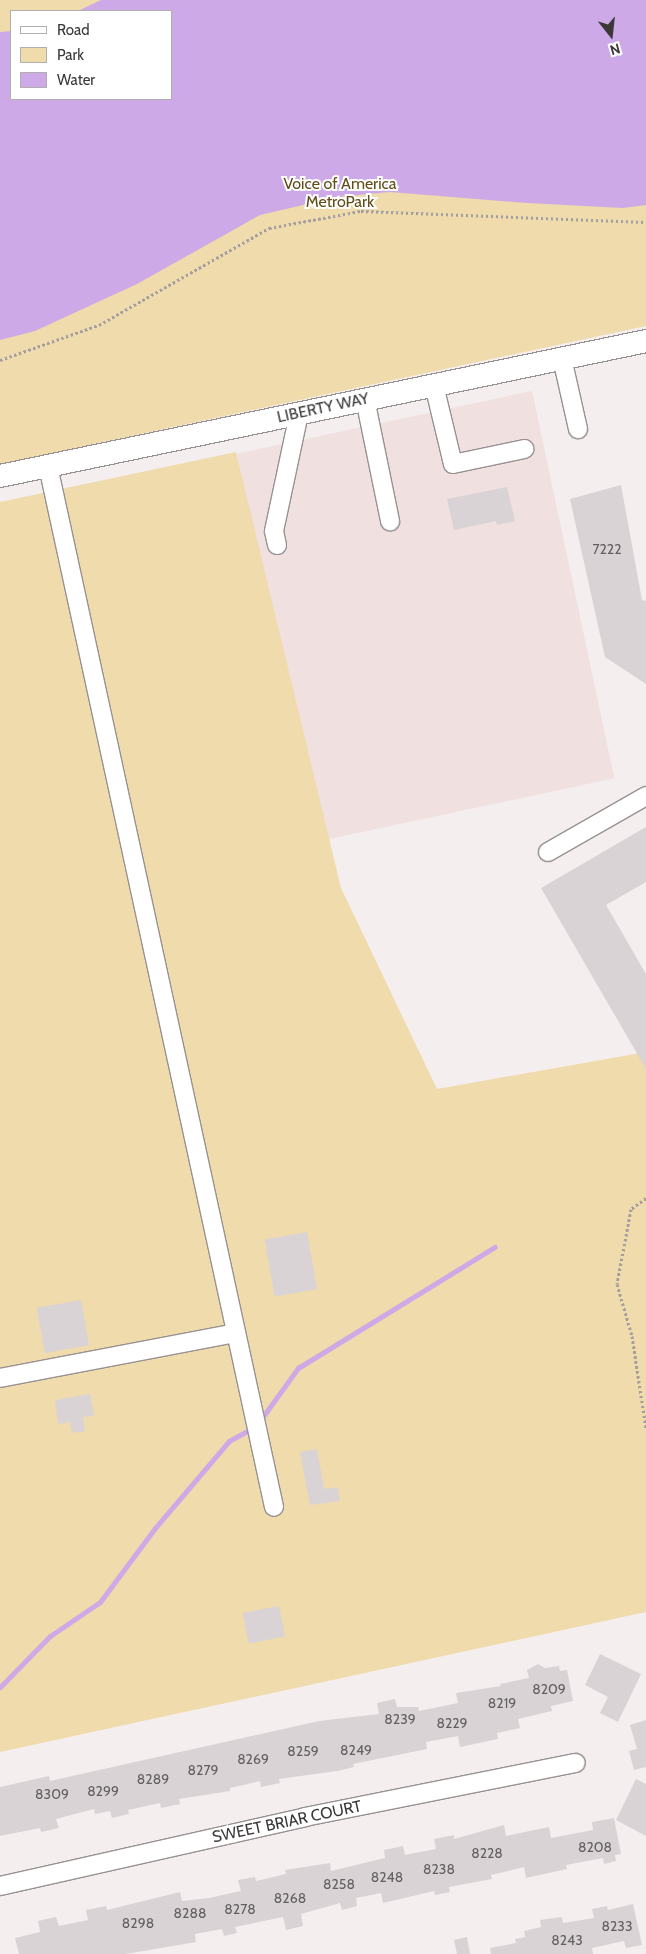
<!DOCTYPE html>
<style>
body{margin:0}
#map{position:relative;width:646px;height:1954px;overflow:hidden;background:#f5eeee;font-family:Cabin,sans-serif}
div>[style]{position:absolute}
.built>*{inset:0;background:#f0e0e0;transform-origin:0 0}
.green>*{inset:0;background:#efdbab}
.water>*{inset:0;background:#cea9e7}
.stream>*{height:5px;margin:-2.5px;padding:0 2.5px;transform-origin:2.5px;border-radius:2.5px;background:#cea9e7}
.building>*{inset:0;background:#d9d3d6;transform-origin:0 0}
.path>*{height:3px;margin-top:-1.5px;transform-origin:0;background:repeating-linear-gradient(90deg,#a49e9e 0 2.5px,transparent 0 5px)}
.roads{filter:drop-shadow(1px 0 #989191) drop-shadow(-1px 0 #989191) drop-shadow(0 1px #989191) drop-shadow(0 -1px #989191)}
.minor>*{height:18px;margin:-9px;padding:0 9px;transform-origin:9px;border-radius:9px;background:#fff}
.major>*{height:22px;margin:-11px;padding:0 11px;transform-origin:11px;border-radius:11px;background:#fff}
span{translate:-50% -50%;white-space:nowrap;text-align:center;line-height:1.15;-webkit-text-stroke:4px #fff;paint-order:stroke}
.number-label{font-size:14px;color:#625f60}
.number-label span{-webkit-text-stroke-width:0}
.park-label{font-size:16px;color:#614d18}
.street-label{font-size:16px;color:#3b3838}
.legend{position:absolute;left:10px;top:10px;width:162px;height:90px;box-sizing:border-box;background:#fff;border:1px solid #b1afaf;margin:0;padding:6px 9px;list-style:none;font-size:15px;color:#3b3838}
.legend li{display:flex;align-items:center;gap:10px;height:25px}
.legend b{width:25px;border:1px solid #b1afaf}
.north{position:absolute;left:586px;top:10px;width:50px;height:50px;-webkit-text-stroke:4px #fff;paint-order:stroke;rotate:164deg;font-size:14px;font-weight:700;line-height:20px;text-align:center;color:#3b3838}
.north::after{content:'';display:block;margin:auto;width:18px;height:22px;background:#3b3838;clip-path:polygon(50% 0,100% 100%,50% 72%,0 100%)}
</style>
<div id="map">
<div class="built">
<div style="left:532px;top:391px;width:396px;height:302px;rotate:78deg"></div>
</div>
<div class="green">
<div style="clip-path:polygon(evenodd,0 0,646px 0,646px 326px,0 464px,0 0,11px 11px,171px 11px,171px 99px,11px 99px,11px 11px)"></div>
<div style="clip-path:polygon(236px 452px,341px 888px,437px 1089px,646px 1052px,646px 1612px,0 1752px,0 502px)"></div>
</div>
<div class="water">
<div style="clip-path:polygon(101px 0,646px 0,646px 205px,623px 208px,527px 203px,390px 192px,338px 197px,260px 215px,137px 284px,35px 331px,0 340px,0 32px,11px 31px,11px 99px,171px 99px,171px 11px,78px 11px)"></div>
</div>
<div class="stream">
<div style="left:259px;top:1422px;width:67px;rotate:-54.2deg"></div>
<div style="left:298px;top:1368px;width:231px;rotate:-31.6deg"></div>
<div style="left:0;top:1687px;width:71px;rotate:-45.6deg"></div>
<div style="left:50px;top:1636px;width:60px;rotate:-34.2deg"></div>
<div style="left:100px;top:1602px;width:92px;rotate:-53.4deg"></div>
<div style="left:155px;top:1528px;width:114px;rotate:-49.6deg"></div>
<div style="left:229px;top:1441px;width:29px;rotate:-29deg"></div>
</div>
<div class="building">
<div style="clip-path:polygon(621px 485px,642px 600px,646px 601px,646px 684px,605px 657px,570px 499px)"></div>
<div style="clip-path:polygon(507px 487px,515px 521px,497px 525px,496px 521px,454px 530px,447px 499px)"></div>
<div style="clip-path:polygon(646px 827px,646px 882px,606px 905px,646px 974px,646px 1069px,541px 888px)"></div>
<div style="left:307px;top:1232px;width:58px;height:43px;rotate:80deg"></div>
<div style="left:81px;top:1300px;width:46px;height:45px;rotate:80deg"></div>
<div style="clip-path:polygon(90px 1394px,94px 1416px,83px 1417px,85px 1431px,72px 1433px,70px 1422px,58px 1424px,55px 1400px)"></div>
<div style="clip-path:polygon(317px 1449px,324px 1489px,338px 1487px,340px 1501px,310px 1505px,300px 1452px)"></div>
<div style="left:279px;top:1606px;width:31px;height:37px;rotate:79deg"></div>
<div style="clip-path:polygon(600px 1654px,641px 1674px,618px 1722px,600px 1713px,608px 1697px,585px 1685px)"></div>
<div style="clip-path:polygon(538px 1664px,545px 1668px,559px 1666px,560px 1671px,567px 1670px,573px 1701px,551px 1706px,552px 1711px,518px 1719px,520px 1728px,497px 1733px,498px 1739px,460px 1747px,458px 1736px,426px 1742px,427px 1749px,353px 1764px,354px 1767px,337px 1771px,279px 1779px,280px 1783px,261px 1787px,260px 1781px,230px 1788px,230px 1791px,179px 1799px,180px 1804px,161px 1808px,160px 1803px,128px 1810px,129px 1814px,112px 1818px,110px 1811px,95px 1814px,94px 1809px,56px 1819px,59px 1828px,41px 1832px,40px 1828px,0 1836px,0 1787px,49px 1776px,50px 1781px,319px 1721px,379px 1714px,377px 1703px,395px 1699px,397px 1707px,418px 1707px,419px 1711px,458px 1703px,456px 1693px,501px 1686px,500px 1684px,529px 1678px,527px 1670px)"></div>
<div style="clip-path:polygon(646px 1720px,646px 1767px,634px 1770px,629px 1751px,637px 1749px,630px 1725px)"></div>
<div style="clip-path:polygon(636px 1779px,646px 1784px,646px 1836px,616px 1820px)"></div>
<div style="clip-path:polygon(614px 1818px,621px 1854px,615px 1855px,616px 1861px,604px 1864px,603px 1858px,566px 1865px,567px 1869px,526px 1878px,524px 1867px,491px 1875px,492px 1879px,449px 1887px,450px 1892px,435px 1895px,434px 1891px,383px 1903px,381px 1893px,356px 1898px,357px 1906px,342px 1910px,340px 1903px,301px 1914px,303px 1926px,286px 1930px,283px 1917px,235px 1927px,237px 1933px,224px 1936px,222px 1929px,195px 1934px,196px 1942px,126px 1954px,19px 1954px,15px 1938px,40px 1932px,38px 1921px,56px 1917px,59px 1926px,88px 1920px,86px 1910px,106px 1906px,107px 1910px,180px 1892px,182px 1901px,209px 1898px,241px 1891px,238px 1880px,255px 1877px,256px 1881px,286px 1874px,285px 1870px,330px 1863px,331px 1871px,385px 1858px,384px 1850px,403px 1846px,405px 1855px,436px 1849px,434px 1839px,454px 1835px,454px 1839px,504px 1825px,506px 1836px,549px 1827px,551px 1838px,593px 1830px,592px 1822px)"></div>
<div style="clip-path:polygon(633px 1904px,642px 1945px,626px 1948px,624px 1941px,592px 1948px,593px 1954px,491px 1954px,490px 1948px,516px 1943px,515px 1939px,525px 1937px,524px 1931px,541px 1927px,540px 1920px,562px 1917px,563px 1923px,594px 1918px,592px 1909px,607px 1906px,608px 1910px)"></div>
<div style="clip-path:polygon(467px 1937px,470px 1954px,457px 1954px,454px 1940px)"></div>
</div>
<div class="path">
<div style="left:0;top:360px;width:105px;rotate:-19.5deg"></div>
<div style="left:99px;top:325px;width:196px;rotate:-29.7deg"></div>
<div style="left:269px;top:228px;width:94px;rotate:-10.5deg"></div>
<div style="left:361px;top:211px;width:285px;rotate:2.2deg"></div>
<div style="left:646px;top:1198px;width:19px;rotate:144deg"></div>
<div style="left:631px;top:1209px;width:76px;rotate:100.6deg"></div>
<div style="left:617px;top:1284px;width:54px;rotate:73.9deg"></div>
<div style="left:632px;top:1336px;width:94px;rotate:81.4deg"></div>
</div>
<div class="roads">
<div class="minor">
<div style="left:562px;top:358px;width:73px;rotate:77.3deg"></div>
<div style="left:434px;top:385px;width:81px;rotate:76.5deg"></div>
<div style="left:453px;top:464px;width:73px;rotate:-11.9deg"></div>
<div style="left:365px;top:399px;width:125px;rotate:78.4deg"></div>
<div style="left:48px;top:466px;width:1065px;rotate:77.75deg"></div>
<div style="left:277px;top:545px;width:14px;rotate:-102deg"></div>
<div style="left:274px;top:531px;width:121px;rotate:-78deg"></div>
<div style="left:548px;top:852px;width:113px;rotate:-29.7deg"></div>
<div style="left:0;top:1378px;width:239px;rotate:-10.8deg"></div>
<div style="left:0;top:1886px;width:313px;rotate:-12.7deg"></div>
<div style="left:305px;top:1817px;width:276px;rotate:-11.3deg"></div>
</div>
<div class="major">
<div style="left:0;top:476px;width:660px;rotate:-11.8deg"></div>
</div>
</div>
<div class="number-label">
<span style="left:607px;top:549px">7222</span>
<span style="left:549px;top:1689px">8209</span>
<span style="left:502px;top:1703px">8219</span>
<span style="left:400px;top:1719px">8239</span>
<span style="left:452px;top:1723px">8229</span>
<span style="left:356px;top:1750px">8249</span>
<span style="left:303px;top:1751px">8259</span>
<span style="left:253px;top:1759px">8269</span>
<span style="left:203px;top:1770px">8279</span>
<span style="left:153px;top:1779px">8289</span>
<span style="left:103px;top:1791px">8299</span>
<span style="left:52px;top:1794px">8309</span>
<span style="left:595px;top:1847px">8208</span>
<span style="left:487px;top:1853px">8228</span>
<span style="left:439px;top:1869px">8238</span>
<span style="left:387px;top:1877px">8248</span>
<span style="left:339px;top:1884px">8258</span>
<span style="left:290px;top:1898px">8268</span>
<span style="left:240px;top:1909px">8278</span>
<span style="left:190px;top:1913px">8288</span>
<span style="left:138px;top:1923px">8298</span>
<span style="left:617px;top:1926px">8233</span>
<span style="left:567px;top:1940px">8243</span>
</div>
<div class="park-label">
<span style="left:340px;top:193px">Voice of America<br>MetroPark</span>
</div>
<div class="street-label">
<span style="left:323px;top:408px;rotate:-12deg">LIBERTY WAY</span>
<span style="left:287px;top:1822px;rotate:-12deg">SWEET BRIAR COURT</span>
</div>
<ul class="legend">
<li><b style="height:6px;background:#fff"></b>Road</li>
<li><b style="height:14px;background:#efdbab"></b>Park</li>
<li><b style="height:14px;background:#cea9e7"></b>Water</li>
</ul>
<div class="north">N</div>
</div>
